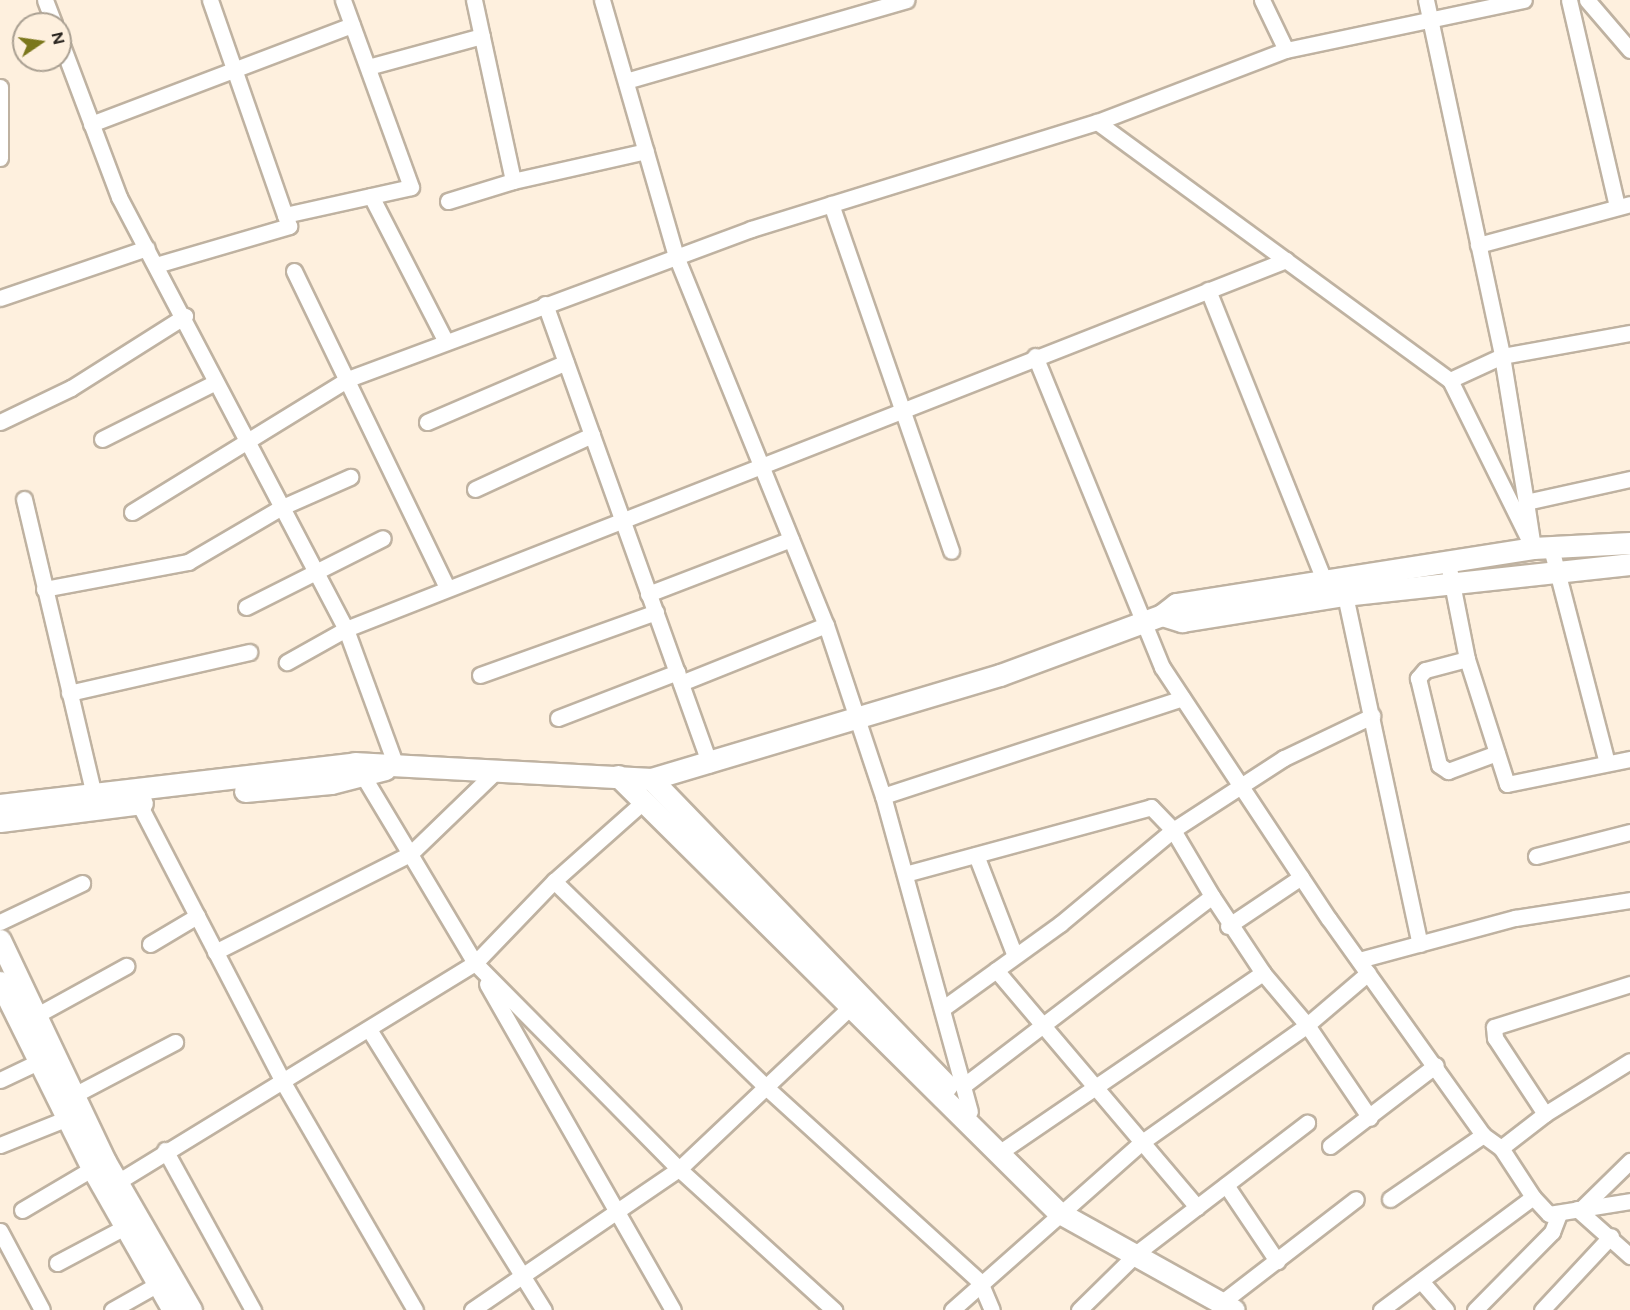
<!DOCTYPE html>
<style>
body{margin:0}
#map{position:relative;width:1630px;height:1310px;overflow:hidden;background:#fef0de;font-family:Figtree,sans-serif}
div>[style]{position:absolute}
.roads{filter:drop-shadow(2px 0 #bfb2a1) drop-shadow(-2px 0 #bfb2a1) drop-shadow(0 2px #bfb2a1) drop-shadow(0 -2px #bfb2a1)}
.street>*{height:15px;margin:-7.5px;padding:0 7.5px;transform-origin:7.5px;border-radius:7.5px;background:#fff}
.secondary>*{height:21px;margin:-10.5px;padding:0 10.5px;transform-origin:10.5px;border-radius:10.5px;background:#fff}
span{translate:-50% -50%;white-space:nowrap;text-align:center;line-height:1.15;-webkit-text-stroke:6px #fef0de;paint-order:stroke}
.north{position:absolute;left:12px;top:12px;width:60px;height:60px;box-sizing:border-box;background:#fef0de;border:2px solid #aaa092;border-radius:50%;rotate:77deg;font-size:16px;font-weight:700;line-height:24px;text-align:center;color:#2c2721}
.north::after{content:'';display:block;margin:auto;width:21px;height:27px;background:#7b771c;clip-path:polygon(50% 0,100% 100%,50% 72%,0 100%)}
</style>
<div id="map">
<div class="roads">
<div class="street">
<div style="left:45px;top:0;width:26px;rotate:69deg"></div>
<div style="left:210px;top:0;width:228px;rotate:70.8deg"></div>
<div style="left:474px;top:0;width:185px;rotate:77.8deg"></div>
<div style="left:513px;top:181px;width:136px;rotate:-12.7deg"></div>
<div style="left:602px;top:0;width:266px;rotate:73.9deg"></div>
<div style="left:676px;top:256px;width:398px;rotate:67.9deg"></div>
<div style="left:826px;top:625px;width:180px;rotate:71.6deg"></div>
<div style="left:883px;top:796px;width:327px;rotate:74.6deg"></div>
<div style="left:1262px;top:0;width:55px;rotate:64.4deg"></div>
<div style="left:1286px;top:50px;width:243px;rotate:-11.9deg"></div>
<div style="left:1426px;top:0;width:364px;rotate:77.9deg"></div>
<div style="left:1502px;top:356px;width:130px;rotate:-10.2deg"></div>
<div style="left:1569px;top:0;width:212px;rotate:76.9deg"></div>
<div style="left:1587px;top:0;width:66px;rotate:49.3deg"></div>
<div style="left:60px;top:40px;width:168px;rotate:69.4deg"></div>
<div style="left:119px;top:197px;width:488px;rotate:62.3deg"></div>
<div style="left:346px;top:629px;width:68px;rotate:150.8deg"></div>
<div style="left:368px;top:67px;width:118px;rotate:-15.2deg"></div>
<div style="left:626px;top:81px;width:292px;rotate:-16.1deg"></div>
<div style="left:0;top:87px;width:71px;rotate:90deg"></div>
<div style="left:1097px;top:122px;width:202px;rotate:-20.9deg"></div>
<div style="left:91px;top:124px;width:279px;rotate:-20.8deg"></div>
<div style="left:371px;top:196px;width:162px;rotate:62.8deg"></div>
<div style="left:448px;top:201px;width:68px;rotate:-17.1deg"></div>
<div style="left:831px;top:204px;width:367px;rotate:70.9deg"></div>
<div style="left:1478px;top:245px;width:157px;rotate:-15.1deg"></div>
<div style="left:156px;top:265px;width:139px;rotate:-16.3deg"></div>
<div style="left:289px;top:226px;width:12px;rotate:-110deg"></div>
<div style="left:285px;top:215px;width:129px;rotate:-12.5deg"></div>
<div style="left:411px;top:187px;width:199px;rotate:-110deg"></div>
<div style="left:294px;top:271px;width:350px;rotate:64.2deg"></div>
<div style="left:1208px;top:290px;width:315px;rotate:68.2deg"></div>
<div style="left:0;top:298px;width:155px;rotate:-18.8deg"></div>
<div style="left:545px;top:304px;width:489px;rotate:70.3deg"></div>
<div style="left:1035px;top:356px;width:336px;rotate:67.8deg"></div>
<div style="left:1162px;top:667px;width:302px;rotate:56.5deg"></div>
<div style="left:1329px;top:919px;width:265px;rotate:54.5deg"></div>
<div style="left:1483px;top:1135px;width:22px;rotate:36deg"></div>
<div style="left:1502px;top:356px;width:148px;rotate:80.7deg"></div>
<div style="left:1526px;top:502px;width:47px;rotate:81.3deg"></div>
<div style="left:1533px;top:548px;width:187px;rotate:-116.3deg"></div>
<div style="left:1450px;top:380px;width:57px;rotate:-24.8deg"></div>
<div style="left:0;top:422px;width:79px;rotate:-25.6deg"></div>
<div style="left:71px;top:388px;width:135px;rotate:-32.3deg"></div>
<div style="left:427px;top:422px;width:151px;rotate:-23.3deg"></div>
<div style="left:102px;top:439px;width:127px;rotate:-26.6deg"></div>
<div style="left:475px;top:489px;width:129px;rotate:-24.8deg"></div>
<div style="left:24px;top:499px;width:304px;rotate:76.7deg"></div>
<div style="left:1526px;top:502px;width:107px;rotate:-12.5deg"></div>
<div style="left:132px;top:512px;width:254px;rotate:-31.6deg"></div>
<div style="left:348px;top:379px;width:430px;rotate:-20.4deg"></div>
<div style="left:751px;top:229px;width:362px;rotate:-17.2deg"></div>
<div style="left:1097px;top:122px;width:437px;rotate:36.2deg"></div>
<div style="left:1551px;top:548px;width:222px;rotate:75.4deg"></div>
<div style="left:1448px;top:563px;width:98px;rotate:78.8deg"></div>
<div style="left:1467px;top:659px;width:131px;rotate:72.3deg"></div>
<div style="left:1507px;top:784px;width:126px;rotate:-11.5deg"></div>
<div style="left:1343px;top:586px;width:366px;rotate:77.9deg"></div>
<div style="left:44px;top:589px;width:147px;rotate:-10.6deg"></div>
<div style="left:188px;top:562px;width:107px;rotate:-30.4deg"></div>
<div style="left:280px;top:508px;width:77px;rotate:-23.9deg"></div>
<div style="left:648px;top:594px;width:153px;rotate:-21deg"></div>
<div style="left:246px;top:607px;width:153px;rotate:-26.7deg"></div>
<div style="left:1467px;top:659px;width:43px;rotate:165.3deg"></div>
<div style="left:1425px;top:670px;width:11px;rotate:131deg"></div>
<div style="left:1418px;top:678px;width:89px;rotate:76.4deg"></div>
<div style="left:1439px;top:765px;width:11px;rotate:34deg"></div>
<div style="left:1448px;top:771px;width:52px;rotate:-20.2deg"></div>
<div style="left:480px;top:675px;width:187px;rotate:-19.7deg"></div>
<div style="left:681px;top:683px;width:156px;rotate:-21.8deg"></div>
<div style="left:69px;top:693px;width:185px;rotate:-12.8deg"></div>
<div style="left:558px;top:718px;width:128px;rotate:-21.1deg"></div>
<div style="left:396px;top:766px;width:146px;rotate:-110.1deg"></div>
<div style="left:346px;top:629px;width:1010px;rotate:-21.43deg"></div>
<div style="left:496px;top:771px;width:120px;rotate:136deg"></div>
<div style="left:410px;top:854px;width:127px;rotate:59.2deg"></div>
<div style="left:475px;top:963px;width:114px;rotate:-46.1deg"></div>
<div style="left:554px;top:881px;width:119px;rotate:-41.6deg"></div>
<div style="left:883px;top:796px;width:315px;rotate:-18.1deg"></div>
<div style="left:139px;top:804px;width:315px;rotate:62.6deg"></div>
<div style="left:284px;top:1084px;width:261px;rotate:59.9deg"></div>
<div style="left:976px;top:855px;width:108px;rotate:68.9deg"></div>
<div style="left:1536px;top:856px;width:97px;rotate:-14.3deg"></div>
<div style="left:905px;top:874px;width:255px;rotate:-15.2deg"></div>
<div style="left:1151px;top:807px;width:32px;rotate:46deg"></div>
<div style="left:1173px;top:830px;width:147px;rotate:140.2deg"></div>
<div style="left:1060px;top:924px;width:145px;rotate:144.2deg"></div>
<div style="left:554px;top:881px;width:298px;rotate:44.2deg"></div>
<div style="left:768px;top:1089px;width:287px;rotate:42.3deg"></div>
<div style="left:980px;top:1282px;width:30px;rotate:67deg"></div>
<div style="left:0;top:922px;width:91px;rotate:-25.4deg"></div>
<div style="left:1228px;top:926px;width:88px;rotate:-33.9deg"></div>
<div style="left:150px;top:944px;width:55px;rotate:-30.8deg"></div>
<div style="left:215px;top:952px;width:218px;rotate:-26.7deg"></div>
<div style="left:410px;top:854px;width:99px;rotate:-121deg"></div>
<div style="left:1359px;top:960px;width:162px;rotate:-15.1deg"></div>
<div style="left:1515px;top:918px;width:116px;rotate:-8.9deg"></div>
<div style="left:996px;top:970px;width:311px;rotate:49.7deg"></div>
<div style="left:1263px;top:973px;width:68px;rotate:49.8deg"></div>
<div style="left:1307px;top:1025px;width:112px;rotate:55.9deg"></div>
<div style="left:487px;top:984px;width:375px;rotate:60.3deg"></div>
<div style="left:37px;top:1015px;width:102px;rotate:-28.8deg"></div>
<div style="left:370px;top:1031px;width:329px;rotate:58.1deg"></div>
<div style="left:0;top:1080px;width:44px;rotate:-25.4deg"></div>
<div style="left:963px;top:1086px;width:313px;rotate:-37.3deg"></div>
<div style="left:1212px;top:896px;width:77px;rotate:-120.6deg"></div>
<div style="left:1173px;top:830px;width:132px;rotate:-33deg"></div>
<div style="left:1284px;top:758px;width:98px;rotate:-25.5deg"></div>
<div style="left:76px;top:1094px;width:112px;rotate:-27.7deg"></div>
<div style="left:1545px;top:1114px;width:100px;rotate:-31.9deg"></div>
<div style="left:0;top:1145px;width:81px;rotate:-21.8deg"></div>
<div style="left:1330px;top:1146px;width:133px;rotate:-37.4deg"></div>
<div style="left:1006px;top:1148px;width:311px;rotate:-34.3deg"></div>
<div style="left:1263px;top:973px;width:92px;rotate:-123.5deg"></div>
<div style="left:165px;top:1150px;width:183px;rotate:61.2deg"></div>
<div style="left:1226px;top:1185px;width:92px;rotate:56.1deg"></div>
<div style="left:111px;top:1186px;width:427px;rotate:-31.5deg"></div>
<div style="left:475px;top:963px;width:290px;rotate:45.3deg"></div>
<div style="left:679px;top:1169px;width:246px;rotate:-43.4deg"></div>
<div style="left:1533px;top:1197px;width:59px;rotate:-123.1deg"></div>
<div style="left:1501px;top:1148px;width:56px;rotate:-37.7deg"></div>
<div style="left:1545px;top:1114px;width:91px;rotate:-123.3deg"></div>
<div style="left:1495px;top:1038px;width:11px;rotate:-95deg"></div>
<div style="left:1494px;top:1027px;width:143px;rotate:-17.5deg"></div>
<div style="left:1390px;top:1199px;width:113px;rotate:-34.5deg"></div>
<div style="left:1583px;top:1207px;width:66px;rotate:-44.4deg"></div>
<div style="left:1577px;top:1209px;width:71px;rotate:41.6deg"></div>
<div style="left:22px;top:1210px;width:91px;rotate:-30.5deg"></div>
<div style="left:0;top:1231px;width:89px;rotate:62deg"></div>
<div style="left:57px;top:1263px;width:77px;rotate:-27.9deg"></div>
<div style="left:1421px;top:1281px;width:38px;rotate:49deg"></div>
<div style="left:1221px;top:1303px;width:170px;rotate:-37.6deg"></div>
<div style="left:112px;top:1310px;width:63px;rotate:-29.4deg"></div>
<div style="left:472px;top:1310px;width:250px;rotate:-34.3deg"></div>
<div style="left:679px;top:1169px;width:210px;rotate:42.3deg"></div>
<div style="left:952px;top:1310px;width:254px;rotate:-41.5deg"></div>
<div style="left:1142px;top:1142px;width:202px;rotate:-35.3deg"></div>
<div style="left:1307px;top:1025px;width:80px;rotate:-40.4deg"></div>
<div style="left:1079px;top:1310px;width:83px;rotate:-44.5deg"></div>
<div style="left:1138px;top:1252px;width:213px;rotate:-37.4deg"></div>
<div style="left:1381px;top:1310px;width:189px;rotate:-36.6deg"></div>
<div style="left:1533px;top:1197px;width:23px;rotate:47deg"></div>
<div style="left:1549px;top:1214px;width:82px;rotate:-9.1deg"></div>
<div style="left:1475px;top:1310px;width:110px;rotate:-45.4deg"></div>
<div style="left:1552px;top:1232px;width:19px;rotate:-69deg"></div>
<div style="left:1542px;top:1310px;width:101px;rotate:-47deg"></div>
</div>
<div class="secondary">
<div style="left:1162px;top:615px;width:21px;rotate:17deg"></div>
<div style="left:1182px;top:621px;width:165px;rotate:-9.1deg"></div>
<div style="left:1345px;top:595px;width:287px;rotate:-6.2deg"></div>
<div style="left:618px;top:776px;width:619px;rotate:44.74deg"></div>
<div style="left:1058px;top:1212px;width:201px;rotate:29.1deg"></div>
<div style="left:651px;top:779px;width:426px;rotate:46deg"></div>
<div style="left:245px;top:791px;width:86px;rotate:-5.3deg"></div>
<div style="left:331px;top:783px;width:56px;rotate:-14.5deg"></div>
<div style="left:0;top:805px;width:357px;rotate:-6.7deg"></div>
<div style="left:355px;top:763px;width:296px;rotate:3.1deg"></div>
<div style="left:651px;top:779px;width:364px;rotate:-16.6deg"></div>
<div style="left:1000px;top:675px;width:173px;rotate:-20.3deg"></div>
<div style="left:1162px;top:615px;width:18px;rotate:-38deg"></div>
<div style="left:1176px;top:604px;width:361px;rotate:-8.9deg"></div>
<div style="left:1533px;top:548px;width:97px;rotate:-3deg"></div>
<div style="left:0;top:821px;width:143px;rotate:-7.2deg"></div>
<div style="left:0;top:940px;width:245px;rotate:64.6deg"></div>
<div style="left:105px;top:1161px;width:172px;rotate:60deg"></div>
<div style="left:0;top:982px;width:208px;rotate:63.7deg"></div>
<div style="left:92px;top:1168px;width:163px;rotate:60.3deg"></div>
</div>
</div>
<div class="north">N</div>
</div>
